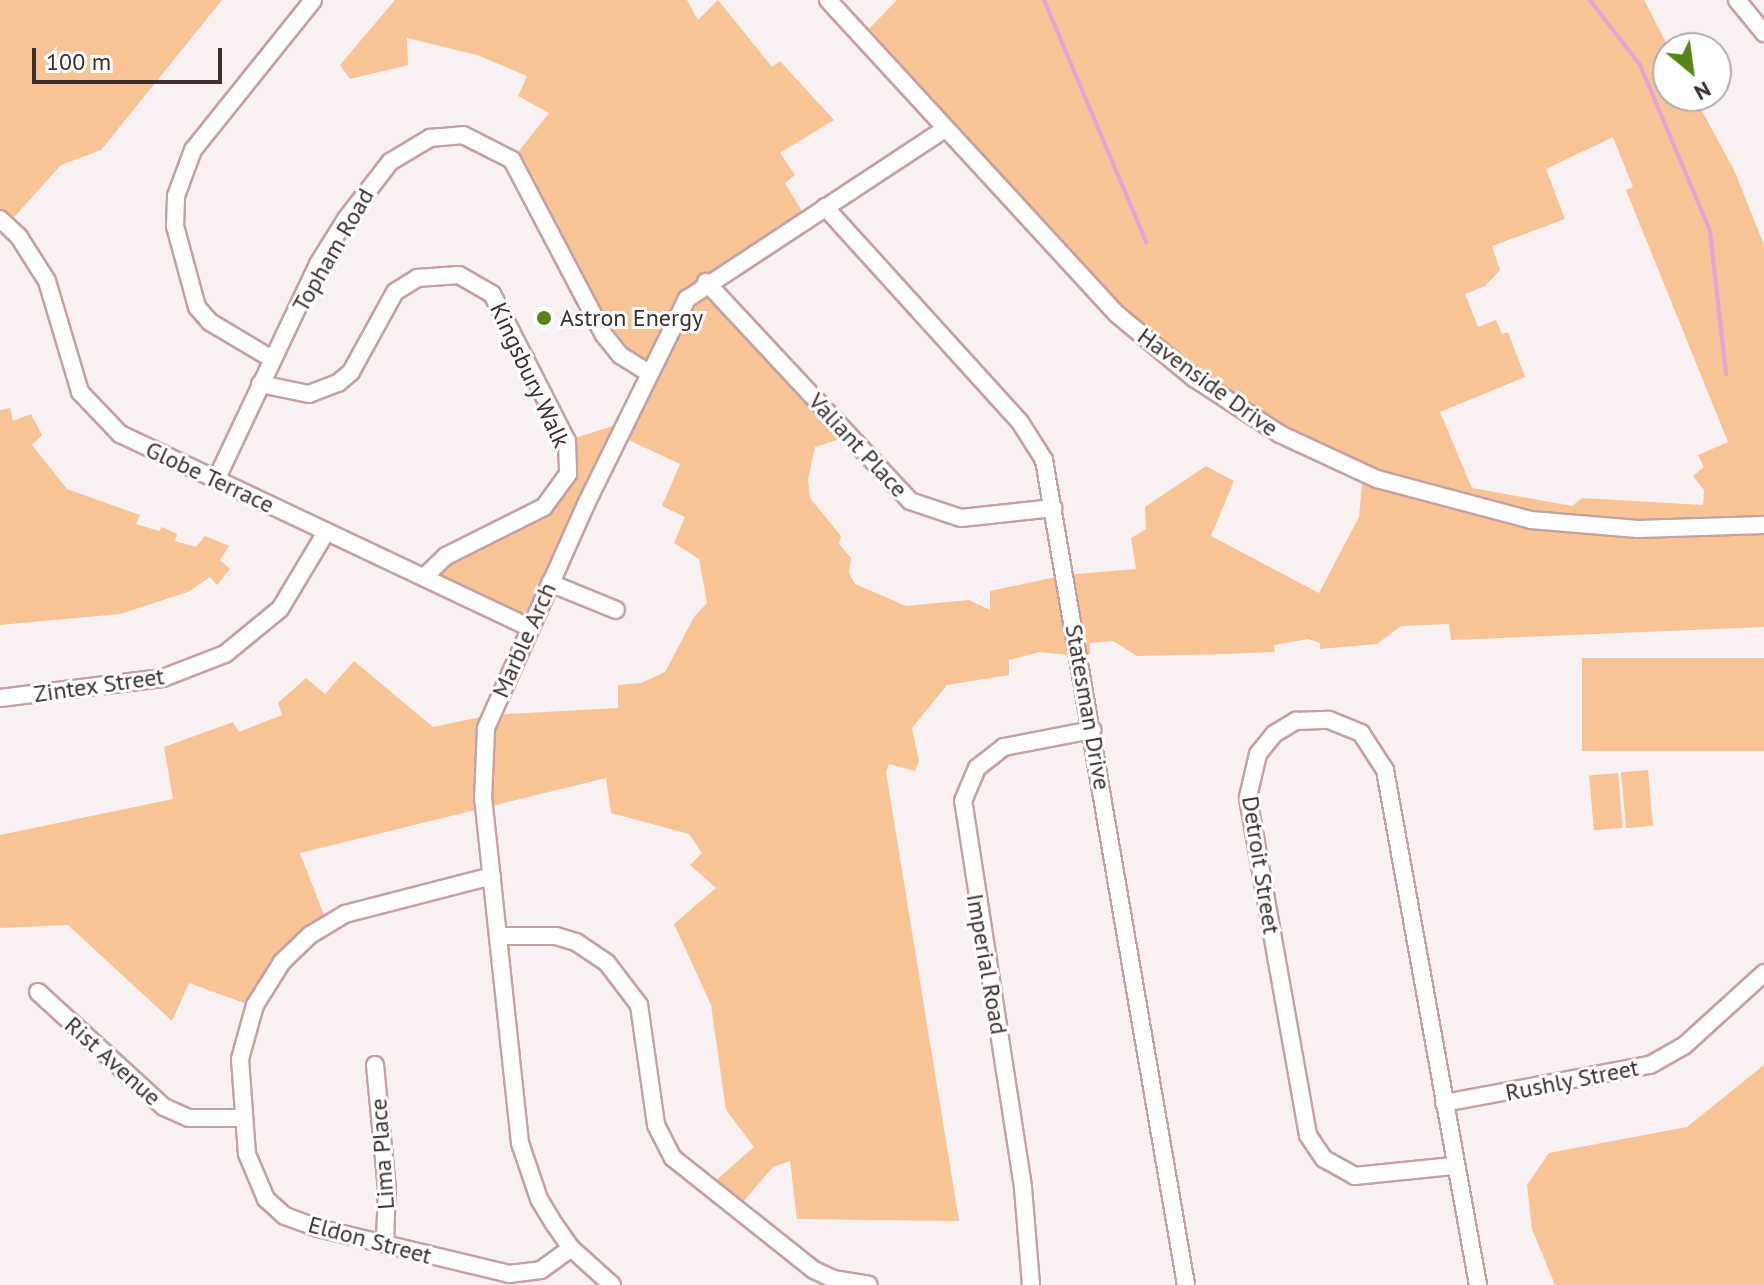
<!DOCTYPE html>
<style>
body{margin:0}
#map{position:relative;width:1764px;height:1285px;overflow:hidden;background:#f9f1f1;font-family:"PT Sans",sans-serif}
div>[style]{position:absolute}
.green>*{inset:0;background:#f8c395;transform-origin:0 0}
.stream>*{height:4px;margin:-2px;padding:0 2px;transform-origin:2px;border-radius:2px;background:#e1a5db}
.roads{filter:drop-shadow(2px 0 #c6a1a2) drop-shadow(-2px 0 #c6a1a2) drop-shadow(0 2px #c6a1a2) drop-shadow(0 -2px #c6a1a2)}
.minor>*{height:16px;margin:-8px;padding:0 8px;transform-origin:8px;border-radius:8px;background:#fff}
.dots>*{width:22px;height:22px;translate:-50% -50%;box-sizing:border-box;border:4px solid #fff;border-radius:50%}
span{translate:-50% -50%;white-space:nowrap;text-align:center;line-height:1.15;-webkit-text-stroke:6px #fff;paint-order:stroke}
.street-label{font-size:24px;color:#3e2f2f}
.poi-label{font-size:24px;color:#3e2f2f}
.left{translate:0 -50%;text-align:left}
.north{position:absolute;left:1652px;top:32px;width:80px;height:80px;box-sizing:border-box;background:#fff;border:2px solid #b2acac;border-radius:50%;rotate:151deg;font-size:22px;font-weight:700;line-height:32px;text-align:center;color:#3e2f2f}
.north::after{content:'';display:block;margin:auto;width:28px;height:36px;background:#548414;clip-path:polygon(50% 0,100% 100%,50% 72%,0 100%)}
.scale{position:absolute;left:32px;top:48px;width:190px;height:36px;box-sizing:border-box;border:4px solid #3e2f2f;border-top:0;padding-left:10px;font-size:24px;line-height:28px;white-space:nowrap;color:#3e2f2f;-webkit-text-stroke:6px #fff;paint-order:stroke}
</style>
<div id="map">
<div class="green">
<div style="clip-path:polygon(0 0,222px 0,101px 150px,61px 165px,7px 225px,0 220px)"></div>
<div style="clip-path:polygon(evenodd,395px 0,687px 0,698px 20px,718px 0,772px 67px,780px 61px,834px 120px,780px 153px,795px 175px,785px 183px,806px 218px,707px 282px,849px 436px,815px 447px,808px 480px,810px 498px,841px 536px,839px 544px,851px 558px,849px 573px,855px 584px,906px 606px,969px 600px,990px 610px,990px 591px,1065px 575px,1136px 569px,1131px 538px,1146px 529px,1145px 507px,1206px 466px,1234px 481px,1211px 536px,1319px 593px,1359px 517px,1363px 475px,1172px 362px,861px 37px,897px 0,1644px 0,1669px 48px,1668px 96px,1694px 96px,1735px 172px,1764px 245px,1764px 627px,1451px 640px,1449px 624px,1401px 626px,1377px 644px,1320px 649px,1320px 643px,1308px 639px,1274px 645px,1275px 652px,1225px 654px,1137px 656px,1113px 641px,1090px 643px,1090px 654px,1078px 656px,1039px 652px,1009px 660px,1009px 675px,947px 685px,912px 728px,919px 761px,915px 771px,889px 764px,886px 772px,959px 1221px,797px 1219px,790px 1161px,773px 1167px,736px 1210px,708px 1187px,754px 1147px,726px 1110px,711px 1005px,674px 924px,716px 888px,690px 865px,702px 853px,689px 834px,611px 813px,606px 778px,300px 853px,327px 923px,310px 935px,255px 1007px,189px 983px,172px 1021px,68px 925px,0 928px,0 835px,173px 799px,164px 747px,233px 722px,239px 732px,282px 715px,278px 703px,306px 678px,325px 694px,354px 661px,433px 727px,490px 715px,618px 708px,618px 685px,641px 683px,665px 672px,694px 617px,707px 603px,699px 559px,674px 543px,685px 517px,662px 506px,680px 464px,618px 435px,528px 627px,424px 578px,558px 491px,565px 441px,613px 426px,617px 434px,648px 374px,629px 362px,511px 161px,549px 113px,518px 96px,527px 76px,477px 55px,407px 38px,408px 65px,350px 79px,340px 65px,395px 0,1613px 137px,1633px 187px,1626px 190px,1728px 442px,1698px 455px,1704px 467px,1693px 476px,1704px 490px,1703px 505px,1582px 498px,1572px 506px,1472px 488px,1440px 412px,1525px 377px,1508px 332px,1502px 334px,1496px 320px,1478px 327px,1465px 294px,1485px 286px,1500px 270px,1492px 246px,1565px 219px,1546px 169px,1613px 137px)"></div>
<div style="clip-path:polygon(10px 408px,13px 421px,31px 414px,42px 435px,32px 445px,67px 489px,140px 515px,136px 524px,159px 531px,162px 527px,177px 534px,175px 541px,196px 547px,205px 536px,229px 546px,220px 560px,230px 569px,217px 585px,210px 577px,188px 592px,120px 614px,0 625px,0 410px)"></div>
<div style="left:1764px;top:658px;width:93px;height:182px;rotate:90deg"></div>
<div style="left:1648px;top:770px;width:56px;height:27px;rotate:85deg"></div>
<div style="left:1618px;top:773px;width:55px;height:29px;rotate:85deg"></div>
<div style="clip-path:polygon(1764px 1065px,1764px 1285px,1555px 1285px,1532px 1229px,1527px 1185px,1549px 1153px,1687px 1127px)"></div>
</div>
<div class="stream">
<div style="left:1044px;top:0;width:263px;rotate:67.1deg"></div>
<div style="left:1590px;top:0;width:82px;rotate:52.4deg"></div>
<div style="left:1640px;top:65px;width:180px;rotate:67.1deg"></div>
<div style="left:1710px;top:231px;width:144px;rotate:83.6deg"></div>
</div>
<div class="roads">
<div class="minor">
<div style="left:828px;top:0;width:428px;rotate:47.4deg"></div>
<div style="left:1118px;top:315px;width:99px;rotate:39.7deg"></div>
<div style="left:1194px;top:378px;width:103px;rotate:33.1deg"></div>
<div style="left:1280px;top:434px;width:107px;rotate:24.9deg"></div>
<div style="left:1377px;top:479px;width:159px;rotate:14.9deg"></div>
<div style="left:1531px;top:520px;width:107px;rotate:4.8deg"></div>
<div style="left:1638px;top:529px;width:126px;rotate:-1.8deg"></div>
<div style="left:1737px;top:0;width:43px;rotate:50.7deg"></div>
<div style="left:825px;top:207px;width:290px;rotate:47.8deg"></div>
<div style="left:1020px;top:422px;width:45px;rotate:57.7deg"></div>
<div style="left:1044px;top:460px;width:837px;rotate:80.23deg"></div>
<div style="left:0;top:219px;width:26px;rotate:43deg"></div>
<div style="left:19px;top:237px;width:52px;rotate:57.5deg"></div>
<div style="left:47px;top:281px;width:116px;rotate:73.4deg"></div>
<div style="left:80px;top:392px;width:58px;rotate:46.4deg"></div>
<div style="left:120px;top:434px;width:452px;rotate:25.3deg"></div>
<div style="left:706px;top:282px;width:299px;rotate:47deg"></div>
<div style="left:910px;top:501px;width:54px;rotate:18.4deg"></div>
<div style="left:961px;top:518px;width:93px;rotate:-6.2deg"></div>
<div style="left:272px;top:359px;width:72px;rotate:-149.2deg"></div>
<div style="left:210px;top:322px;width:20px;rotate:-131deg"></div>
<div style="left:197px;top:307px;width:84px;rotate:-105.2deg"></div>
<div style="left:175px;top:226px;width:30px;rotate:-88deg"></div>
<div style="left:176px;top:196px;width:49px;rotate:-69.7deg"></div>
<div style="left:193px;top:150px;width:192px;rotate:-51.3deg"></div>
<div style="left:260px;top:384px;width:50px;rotate:11.5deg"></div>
<div style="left:309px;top:394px;width:31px;rotate:-21deg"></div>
<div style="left:338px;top:383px;width:17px;rotate:-40deg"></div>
<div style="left:351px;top:372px;width:91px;rotate:-61.2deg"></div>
<div style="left:395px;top:292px;width:26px;rotate:-32deg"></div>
<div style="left:417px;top:278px;width:42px;rotate:-4.1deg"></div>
<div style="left:459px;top:275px;width:38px;rotate:30deg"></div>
<div style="left:492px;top:294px;width:165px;rotate:63deg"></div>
<div style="left:567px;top:441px;width:33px;rotate:88deg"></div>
<div style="left:568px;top:474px;width:41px;rotate:126deg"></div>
<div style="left:544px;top:507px;width:110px;rotate:153.4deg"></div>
<div style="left:446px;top:556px;width:30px;rotate:136deg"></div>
<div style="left:216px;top:480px;width:239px;rotate:-64.7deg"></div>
<div style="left:318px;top:264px;width:53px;rotate:-58.1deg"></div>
<div style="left:346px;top:219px;width:72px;rotate:-52.3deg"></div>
<div style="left:390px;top:162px;width:47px;rotate:-31deg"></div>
<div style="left:430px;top:138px;width:33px;rotate:-5deg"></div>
<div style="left:463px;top:135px;width:55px;rotate:27deg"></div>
<div style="left:512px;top:160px;width:198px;rotate:62.3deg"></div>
<div style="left:604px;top:335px;width:26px;rotate:51deg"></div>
<div style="left:620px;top:355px;width:34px;rotate:32deg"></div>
<div style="left:550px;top:583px;width:71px;rotate:22.2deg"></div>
<div style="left:0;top:698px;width:164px;rotate:-7deg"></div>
<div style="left:163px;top:678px;width:66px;rotate:-21.2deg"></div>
<div style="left:225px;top:654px;width:71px;rotate:-39.3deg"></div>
<div style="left:280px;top:609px;width:90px;rotate:-59.1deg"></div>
<div style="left:492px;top:876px;width:152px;rotate:165.5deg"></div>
<div style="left:345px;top:914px;width:41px;rotate:149deg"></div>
<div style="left:310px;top:935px;width:39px;rotate:136deg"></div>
<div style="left:282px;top:962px;width:51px;rotate:122.1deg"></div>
<div style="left:255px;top:1005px;width:56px;rotate:105.5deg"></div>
<div style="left:240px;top:1059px;width:95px;rotate:85.8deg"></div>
<div style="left:247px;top:1154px;width:49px;rotate:67.1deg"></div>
<div style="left:266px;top:1199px;width:25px;rotate:42deg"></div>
<div style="left:285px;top:1216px;width:35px;rotate:20deg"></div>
<div style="left:318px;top:1228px;width:196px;rotate:13.5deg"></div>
<div style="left:509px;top:1274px;width:32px;rotate:-7deg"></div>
<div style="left:541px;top:1270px;width:37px;rotate:-36deg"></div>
<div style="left:498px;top:936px;width:58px"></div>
<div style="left:556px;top:936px;width:21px;rotate:17deg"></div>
<div style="left:576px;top:942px;width:37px;rotate:34deg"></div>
<div style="left:607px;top:963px;width:53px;rotate:52.7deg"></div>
<div style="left:639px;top:1005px;width:121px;rotate:81.9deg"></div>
<div style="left:656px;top:1125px;width:37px;rotate:63deg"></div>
<div style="left:673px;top:1158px;width:180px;rotate:38.5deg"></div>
<div style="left:814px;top:1270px;width:21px;rotate:25deg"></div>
<div style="left:833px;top:1279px;width:36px;rotate:9deg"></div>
<div style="left:38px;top:992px;width:171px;rotate:42.4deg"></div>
<div style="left:164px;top:1107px;width:27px;rotate:24deg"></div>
<div style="left:189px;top:1118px;width:54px"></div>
<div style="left:375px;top:1065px;width:125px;rotate:84.5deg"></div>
<div style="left:387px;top:1189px;width:53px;rotate:92.2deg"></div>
<div style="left:1444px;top:1103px;width:209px;rotate:-10.5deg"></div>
<div style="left:1650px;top:1065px;width:40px;rotate:-29.7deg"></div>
<div style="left:1685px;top:1045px;width:107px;rotate:-42.3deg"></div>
<div style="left:1453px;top:1166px;width:99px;rotate:174.2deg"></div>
<div style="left:1355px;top:1176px;width:35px;rotate:-151deg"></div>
<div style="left:1324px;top:1159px;width:29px;rotate:-124deg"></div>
<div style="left:1308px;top:1135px;width:343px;rotate:-100.1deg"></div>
<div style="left:1248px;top:797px;width:44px;rotate:-76.9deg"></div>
<div style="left:1258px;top:754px;width:26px;rotate:-51deg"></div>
<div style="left:1274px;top:734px;width:26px;rotate:-31deg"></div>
<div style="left:1296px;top:721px;width:33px;rotate:-2deg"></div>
<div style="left:1329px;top:720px;width:35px;rotate:22deg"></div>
<div style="left:1361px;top:733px;width:44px;rotate:57deg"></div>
<div style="left:1385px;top:770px;width:523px;rotate:79.76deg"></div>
<div style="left:612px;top:1285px;width:55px;rotate:-137.9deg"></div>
<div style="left:571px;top:1248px;width:29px;rotate:-125deg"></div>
<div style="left:554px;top:1224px;width:29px;rotate:-121deg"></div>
<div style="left:539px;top:1199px;width:59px;rotate:-108.7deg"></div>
<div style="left:520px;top:1143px;width:347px;rotate:-96.1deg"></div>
<div style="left:483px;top:798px;width:70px;rotate:-87.5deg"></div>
<div style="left:486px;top:728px;width:245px;rotate:-65.9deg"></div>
<div style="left:586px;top:504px;width:229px;rotate:-63.8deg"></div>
<div style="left:687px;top:299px;width:309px;rotate:-33.4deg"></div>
<div style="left:1031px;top:1285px;width:98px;rotate:-94.7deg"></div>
<div style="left:1023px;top:1187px;width:391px;rotate:-98.8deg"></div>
<div style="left:963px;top:801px;width:36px;rotate:-67deg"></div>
<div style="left:977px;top:768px;width:34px;rotate:-38deg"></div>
<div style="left:1004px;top:747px;width:90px;rotate:-10.9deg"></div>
</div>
</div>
<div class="dots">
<div style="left:544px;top:318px;background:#548414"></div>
</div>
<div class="street-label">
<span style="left:333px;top:250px;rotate:-60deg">Topham Road</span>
<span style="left:530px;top:375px;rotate:65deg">Kingsbury Walk</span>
<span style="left:1208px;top:382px;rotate:36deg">Havenside Drive</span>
<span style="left:858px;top:445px;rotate:47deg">Valiant Place</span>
<span style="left:210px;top:477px;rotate:25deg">Globe Terrace</span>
<span style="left:524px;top:640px;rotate:-66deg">Marble Arch</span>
<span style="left:99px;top:685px;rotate:-8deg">Zintex Street</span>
<span style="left:1088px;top:707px;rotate:80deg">Statesman Drive</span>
<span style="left:1261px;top:865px;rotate:81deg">Detroit Street</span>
<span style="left:987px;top:964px;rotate:80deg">Imperial Road</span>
<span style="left:113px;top:1061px;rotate:42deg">Rist Avenue</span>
<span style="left:1572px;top:1080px;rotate:-11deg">Rushly Street</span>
<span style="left:382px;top:1154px;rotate:-94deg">Lima Place</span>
<span style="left:370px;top:1240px;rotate:15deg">Eldon Street</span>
</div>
<div class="poi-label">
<span class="left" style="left:560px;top:318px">Astron Energy</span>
</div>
<div class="north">N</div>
<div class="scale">100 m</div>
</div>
